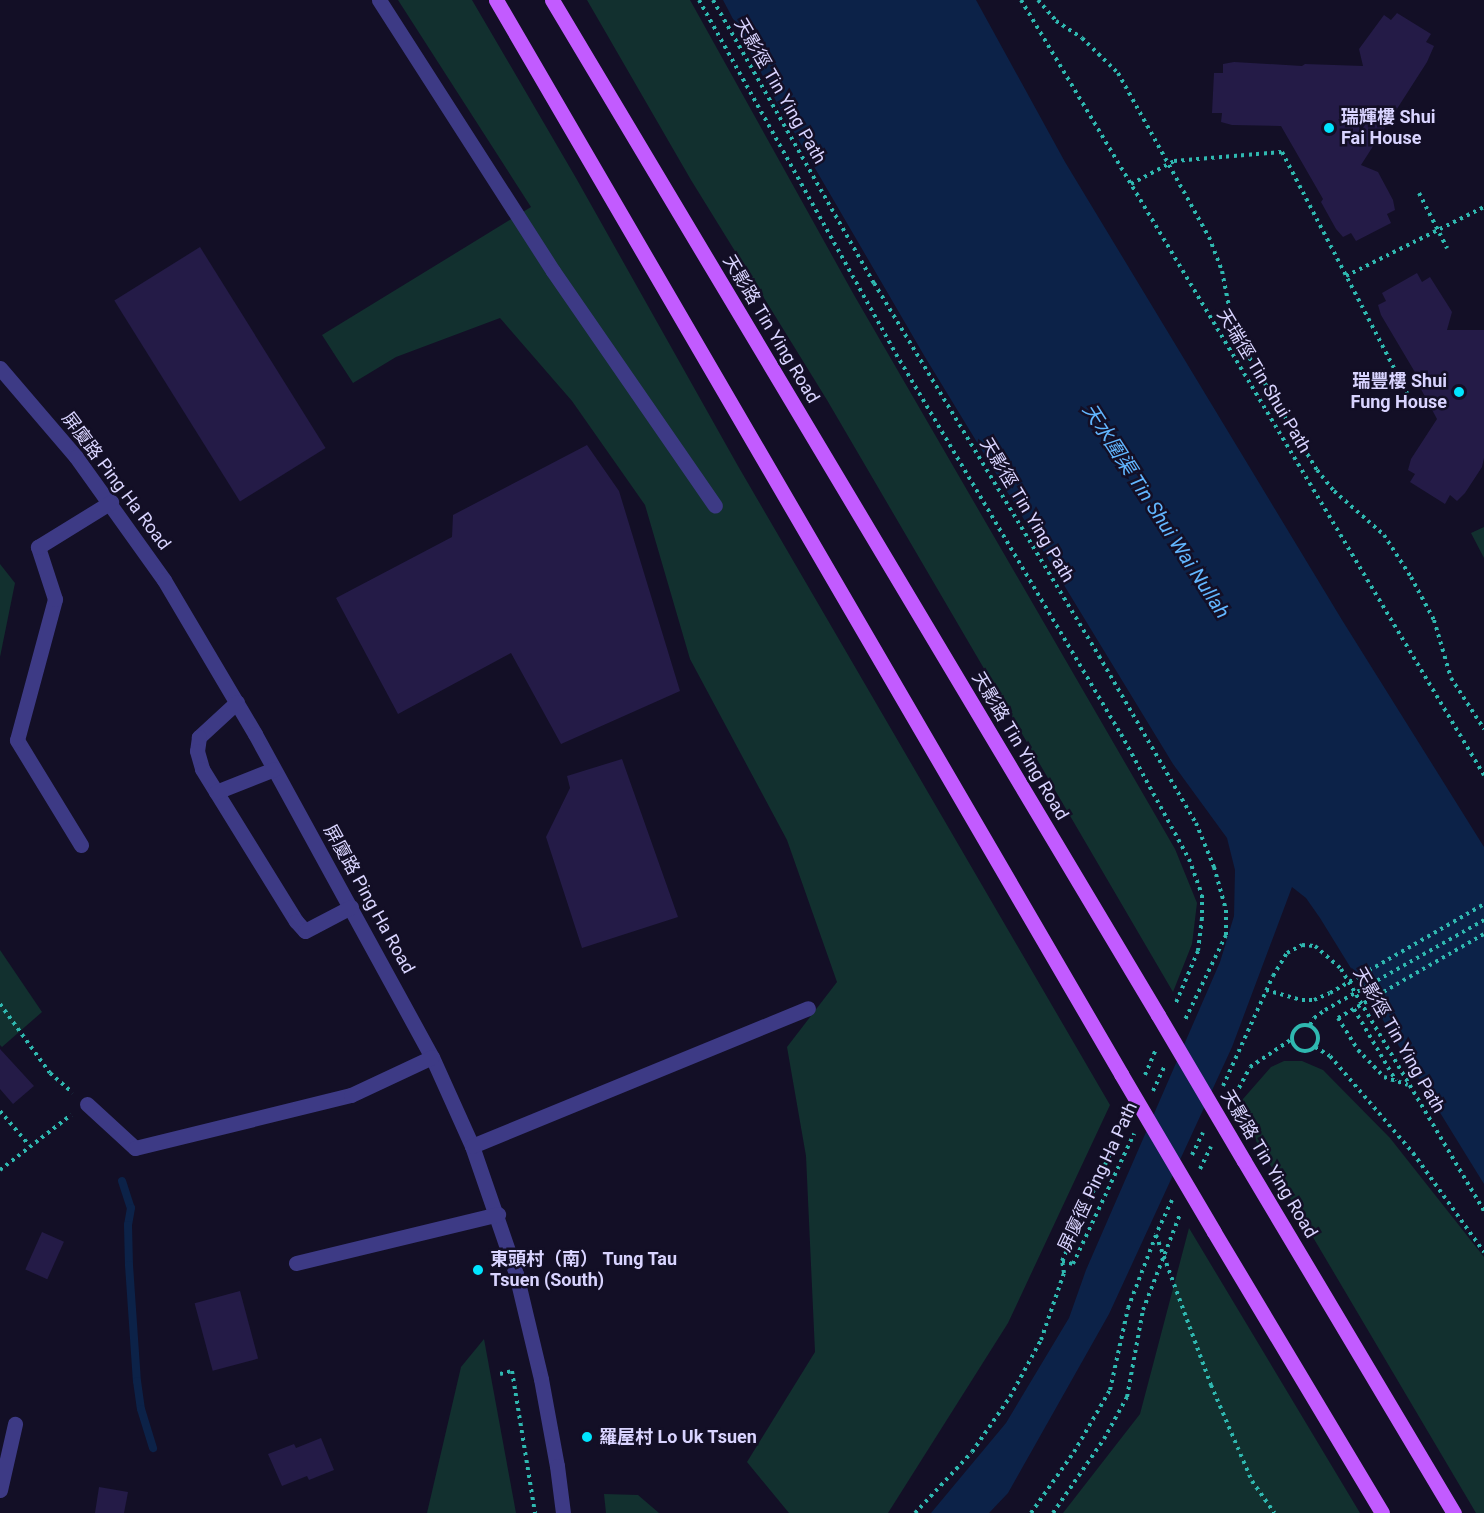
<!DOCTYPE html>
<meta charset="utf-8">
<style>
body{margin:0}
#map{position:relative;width:1484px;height:1513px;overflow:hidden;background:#130f26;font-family:Roboto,"Noto Sans SC",sans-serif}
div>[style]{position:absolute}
.green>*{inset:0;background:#12302f}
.water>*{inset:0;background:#0c2248}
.stream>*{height:8px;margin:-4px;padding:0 4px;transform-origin:4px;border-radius:4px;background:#0c2248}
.building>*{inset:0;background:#241b47;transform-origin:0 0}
.path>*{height:4px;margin-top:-2px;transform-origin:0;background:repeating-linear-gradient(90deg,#2fb8b0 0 3px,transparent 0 7.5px)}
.path>.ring{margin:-2px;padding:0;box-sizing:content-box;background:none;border:4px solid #2fb8b0;border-radius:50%}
.minor>*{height:15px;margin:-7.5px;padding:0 7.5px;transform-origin:7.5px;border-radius:7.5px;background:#3d3a85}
.major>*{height:15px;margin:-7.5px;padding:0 7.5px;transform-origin:7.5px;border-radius:7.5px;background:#c25bff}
.path-bridge>*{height:4px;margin-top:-2px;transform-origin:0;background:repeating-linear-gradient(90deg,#2fb8b0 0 3px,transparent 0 7.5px)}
.major-bridge>*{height:15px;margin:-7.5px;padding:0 7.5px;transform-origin:7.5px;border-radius:7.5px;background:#c25bff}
.dots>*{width:16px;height:16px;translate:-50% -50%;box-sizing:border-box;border:3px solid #130f26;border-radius:50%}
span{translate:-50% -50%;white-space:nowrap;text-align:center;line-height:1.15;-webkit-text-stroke:5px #130f26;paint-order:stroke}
.street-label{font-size:18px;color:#d9d4ff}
.poi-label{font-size:18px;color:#d9d4ff;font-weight:700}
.left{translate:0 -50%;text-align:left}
.right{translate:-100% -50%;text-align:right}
.water-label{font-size:20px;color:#62b6ff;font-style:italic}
</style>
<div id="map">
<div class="green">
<div style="clip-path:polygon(398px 0,472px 0,576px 178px,738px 466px,1110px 1105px,1008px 1323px,888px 1513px,789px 1513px,747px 1462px,815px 1352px,806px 1156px,787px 1047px,837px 982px,787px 840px,690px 659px,645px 505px,572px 401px,500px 318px,396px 357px,353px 383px,322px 335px,531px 207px)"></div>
<div style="clip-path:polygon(587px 0,690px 0,854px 295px,1175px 849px,1197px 903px,1192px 944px,1173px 992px,827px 400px,691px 180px)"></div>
<div style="clip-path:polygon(1484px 527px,1484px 558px,1471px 533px)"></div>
<div style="clip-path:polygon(0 564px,15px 583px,0 657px)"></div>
<div style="clip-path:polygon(0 950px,42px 1012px,2px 1047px,0 1045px)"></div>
<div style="clip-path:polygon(1284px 1061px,1302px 1061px,1323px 1070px,1390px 1138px,1484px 1257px,1484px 1513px,1476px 1513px,1236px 1107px,1271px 1067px)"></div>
<div style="clip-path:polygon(1189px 1228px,1360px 1513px,1063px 1513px,1140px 1414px)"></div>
<div style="clip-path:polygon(484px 1339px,516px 1513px,427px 1513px,461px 1367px)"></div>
<div style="clip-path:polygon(604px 1494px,638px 1495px,659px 1513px,606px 1513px)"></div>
</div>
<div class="water">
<div style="clip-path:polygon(723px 0,976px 0,1065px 162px,1342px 620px,1484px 847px,1484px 1184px,1320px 918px,1306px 898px,1292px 887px,1232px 1047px,1109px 1314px,1008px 1493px,989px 1513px,931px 1513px,1006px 1423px,1069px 1318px,1086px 1270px,1220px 962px,1234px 916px,1235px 870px,1227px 838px,1173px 764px,925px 357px,777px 103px)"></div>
</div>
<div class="stream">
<div style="left:122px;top:1181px;width:28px;rotate:72deg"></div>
<div style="left:131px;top:1208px;width:17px;rotate:100deg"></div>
<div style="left:128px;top:1225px;width:40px;rotate:88.6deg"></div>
<div style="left:129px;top:1265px;width:116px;rotate:86.1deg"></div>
<div style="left:137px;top:1381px;width:28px;rotate:82deg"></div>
<div style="left:141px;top:1409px;width:41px;rotate:72.9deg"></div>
</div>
<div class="building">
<div style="clip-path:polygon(1397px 13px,1431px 34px,1426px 42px,1434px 46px,1427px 62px,1361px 165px,1378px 172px,1393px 200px,1395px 210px,1387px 214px,1391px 223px,1356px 241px,1351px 233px,1343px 237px,1336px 229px,1321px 202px,1323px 199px,1281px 126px,1232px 125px,1221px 122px,1222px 113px,1212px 113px,1214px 73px,1223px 73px,1223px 64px,1234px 62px,1302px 66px,1305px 64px,1363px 66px,1359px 49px,1384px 15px,1391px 20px)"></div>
<div style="left:200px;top:247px;width:237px;height:101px;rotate:58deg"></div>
<div style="clip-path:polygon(1417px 273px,1422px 282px,1430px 277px,1449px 307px,1452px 312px,1447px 330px,1484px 330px,1484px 458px,1482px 467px,1465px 493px,1457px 501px,1450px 495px,1445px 504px,1410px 482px,1415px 474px,1408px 470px,1411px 459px,1437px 419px,1415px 378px,1416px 374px,1381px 315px,1378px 305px,1386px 301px,1382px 293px)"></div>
<div style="clip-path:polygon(587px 445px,619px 491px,680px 691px,561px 744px,511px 653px,398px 714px,336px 598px,452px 537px,453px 515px)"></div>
<div style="clip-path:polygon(622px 759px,678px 917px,582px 948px,546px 837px,570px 788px,567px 776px)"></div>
<div style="clip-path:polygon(0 1049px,34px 1086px,13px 1104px,0 1089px)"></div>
<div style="left:42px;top:1232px;width:24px;height:41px;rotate:24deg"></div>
<div style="left:240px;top:1291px;width:70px;height:47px;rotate:75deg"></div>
<div style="clip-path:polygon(321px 1438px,334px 1470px,309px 1480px,307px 1476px,282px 1486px,268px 1454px,294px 1444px,296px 1448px)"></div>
<div style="clip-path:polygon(99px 1487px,128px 1492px,124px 1513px,95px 1513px)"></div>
</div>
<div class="path">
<div style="left:699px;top:0;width:405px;rotate:60.9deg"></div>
<div style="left:896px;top:354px;width:442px;rotate:59.4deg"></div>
<div style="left:1121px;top:734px;width:142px;rotate:61.5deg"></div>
<div style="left:1189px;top:859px;width:38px;rotate:70deg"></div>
<div style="left:1202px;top:895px;width:23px;rotate:90deg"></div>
<div style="left:1202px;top:918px;width:33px;rotate:97deg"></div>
<div style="left:1198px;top:951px;width:59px;rotate:113.1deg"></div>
<div style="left:713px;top:0;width:326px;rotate:60.4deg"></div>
<div style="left:874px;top:283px;width:436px;rotate:58.9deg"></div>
<div style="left:1099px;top:656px;width:193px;rotate:59.9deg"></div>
<div style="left:1196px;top:823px;width:48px;rotate:67.8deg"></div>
<div style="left:1214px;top:867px;width:45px;rotate:74.4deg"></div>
<div style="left:1226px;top:910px;width:25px;rotate:90deg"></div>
<div style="left:1226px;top:935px;width:94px;rotate:115.8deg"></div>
<div style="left:1021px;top:0;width:903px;rotate:59.15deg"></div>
<div style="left:1038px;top:0;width:28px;rotate:49deg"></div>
<div style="left:1056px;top:21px;width:31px;rotate:33deg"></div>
<div style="left:1082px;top:38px;width:50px;rotate:44.2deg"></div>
<div style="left:1118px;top:73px;width:188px;rotate:61deg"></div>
<div style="left:1209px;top:237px;width:36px;rotate:69deg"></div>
<div style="left:1222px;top:271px;width:62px;rotate:78.9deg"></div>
<div style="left:1234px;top:332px;width:161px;rotate:59deg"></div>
<div style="left:1317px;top:470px;width:27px;rotate:51deg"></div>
<div style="left:1334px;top:491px;width:67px;rotate:41.3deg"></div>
<div style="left:1384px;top:535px;width:50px;rotate:57.3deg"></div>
<div style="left:1411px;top:577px;width:49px;rotate:61.9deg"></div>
<div style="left:1434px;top:620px;width:60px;rotate:73.7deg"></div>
<div style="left:1451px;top:678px;width:61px;rotate:57.1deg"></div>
<div style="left:1131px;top:184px;width:49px;rotate:-28.1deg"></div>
<div style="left:1174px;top:161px;width:108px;rotate:-4.8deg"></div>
<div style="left:1282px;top:152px;width:283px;rotate:62.6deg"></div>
<div style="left:1419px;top:193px;width:62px;rotate:63deg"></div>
<div style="left:1346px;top:276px;width:154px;rotate:-26.6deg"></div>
<div style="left:1266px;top:990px;width:37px;rotate:16deg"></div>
<div style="left:1302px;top:1000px;width:12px"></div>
<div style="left:1314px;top:1000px;width:17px;rotate:-24deg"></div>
<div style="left:0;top:1004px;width:85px;rotate:54.1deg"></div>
<div style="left:50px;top:1073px;width:30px;rotate:41deg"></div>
<div style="left:1354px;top:1009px;width:83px;rotate:59.7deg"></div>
<div style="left:1338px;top:1018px;width:38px;rotate:58deg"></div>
<div style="left:1358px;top:1050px;width:37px;rotate:46deg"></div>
<div style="left:1384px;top:1077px;width:25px;rotate:18deg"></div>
<div class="ring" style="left:1292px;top:1025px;width:22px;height:22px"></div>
<div style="left:1310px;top:1025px;width:8px;rotate:-60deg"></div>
<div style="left:1314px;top:1018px;width:14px;rotate:-36deg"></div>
<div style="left:1315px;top:1047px;width:17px;rotate:31deg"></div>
<div style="left:1330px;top:1056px;width:128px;rotate:49.4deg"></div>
<div style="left:1413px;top:1153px;width:122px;rotate:54.4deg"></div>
<div style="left:1145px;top:1075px;width:28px;rotate:-67deg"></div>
<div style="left:1223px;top:1086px;width:121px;rotate:-65.6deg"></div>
<div style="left:1273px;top:976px;width:27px;rotate:-59deg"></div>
<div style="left:1287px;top:953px;width:17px;rotate:-28deg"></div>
<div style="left:1302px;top:945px;width:13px;rotate:4deg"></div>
<div style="left:1315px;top:946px;width:35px;rotate:41deg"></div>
<div style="left:1341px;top:969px;width:281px;rotate:59.4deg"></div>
<div style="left:1153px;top:1091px;width:29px;rotate:-65deg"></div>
<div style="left:1232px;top:1101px;width:38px;rotate:-62deg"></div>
<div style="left:1250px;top:1067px;width:50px;rotate:-33.7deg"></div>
<div style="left:0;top:1111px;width:45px;rotate:49.5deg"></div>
<div style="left:1192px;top:1155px;width:25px;rotate:-64deg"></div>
<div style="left:1200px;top:1169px;width:25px;rotate:-64deg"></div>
<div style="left:0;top:1170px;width:90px;rotate:-37.8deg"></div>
<div style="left:1172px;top:1200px;width:38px;rotate:115deg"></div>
<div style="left:1156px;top:1235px;width:160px;rotate:69.9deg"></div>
<div style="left:1211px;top:1385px;width:104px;rotate:66.9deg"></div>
<div style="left:1252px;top:1481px;width:39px;rotate:55deg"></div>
<div style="left:1062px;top:1261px;width:154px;rotate:-65.9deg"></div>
<div style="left:500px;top:1374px;width:12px;rotate:-14deg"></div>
<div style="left:512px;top:1371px;width:144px;rotate:80.8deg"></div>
<div style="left:915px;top:1513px;width:83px;rotate:-46.9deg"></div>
<div style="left:972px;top:1452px;width:67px;rotate:-55.4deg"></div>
<div style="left:1010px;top:1397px;width:65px;rotate:-61.5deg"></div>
<div style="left:1041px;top:1340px;width:71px;rotate:-71.1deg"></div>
<div style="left:1064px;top:1273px;width:12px;rotate:-99deg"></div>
<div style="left:1062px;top:1261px;width:11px;rotate:15deg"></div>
<div style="left:1073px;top:1264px;width:144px;rotate:-64.9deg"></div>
<div style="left:1031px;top:1513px;width:75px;rotate:-54.8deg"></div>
<div style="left:1074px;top:1452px;width:72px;rotate:-59.9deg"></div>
<div style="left:1110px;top:1390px;width:84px;rotate:-77.6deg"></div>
<div style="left:1128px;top:1308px;width:78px;rotate:-69deg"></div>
<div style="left:1053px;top:1513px;width:90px;rotate:-55.4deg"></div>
<div style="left:1104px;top:1439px;width:48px;rotate:-61.3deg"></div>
<div style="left:1127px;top:1397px;width:88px;rotate:-79.6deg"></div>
<div style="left:1143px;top:1310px;width:103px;rotate:-68.9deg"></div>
</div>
<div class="minor">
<div style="left:379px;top:0;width:322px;rotate:57.3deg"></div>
<div style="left:553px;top:271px;width:285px;rotate:55.4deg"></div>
<div style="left:0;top:368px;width:117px;rotate:49.5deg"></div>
<div style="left:76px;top:457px;width:151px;rotate:54.4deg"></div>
<div style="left:164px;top:580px;width:179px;rotate:59.4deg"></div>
<div style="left:255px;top:734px;width:368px;rotate:61.3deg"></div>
<div style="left:432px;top:1057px;width:98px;rotate:65.8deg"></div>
<div style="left:472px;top:1146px;width:135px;rotate:71deg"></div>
<div style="left:516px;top:1274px;width:108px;rotate:76.6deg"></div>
<div style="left:541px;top:1379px;width:88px;rotate:79.6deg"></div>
<div style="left:557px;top:1466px;width:47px;rotate:82.7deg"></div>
<div style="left:237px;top:702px;width:52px;rotate:137.4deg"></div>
<div style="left:199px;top:737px;width:14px;rotate:98deg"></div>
<div style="left:197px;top:751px;width:19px;rotate:74deg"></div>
<div style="left:202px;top:769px;width:179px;rotate:58.3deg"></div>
<div style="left:296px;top:921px;width:13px;rotate:48deg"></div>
<div style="left:305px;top:931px;width:52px;rotate:-27.6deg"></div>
<div style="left:216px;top:792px;width:62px;rotate:-21.6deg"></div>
<div style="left:81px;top:845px;width:123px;rotate:-121.4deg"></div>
<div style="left:17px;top:740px;width:146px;rotate:-74.9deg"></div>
<div style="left:55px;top:599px;width:55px;rotate:-108.1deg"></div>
<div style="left:38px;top:547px;width:86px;rotate:-31.7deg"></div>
<div style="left:87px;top:1104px;width:65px;rotate:42.5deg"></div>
<div style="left:135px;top:1148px;width:222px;rotate:-13.8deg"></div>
<div style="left:351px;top:1095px;width:89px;rotate:-25.1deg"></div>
<div style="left:472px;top:1146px;width:363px;rotate:-22.3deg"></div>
<div style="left:296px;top:1263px;width:208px;rotate:-13.6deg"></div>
<div style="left:0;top:1490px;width:68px;rotate:-77.2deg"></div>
</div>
<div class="major">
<div style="left:496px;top:0;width:1243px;rotate:59.8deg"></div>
<div style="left:552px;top:0;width:1182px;rotate:59.16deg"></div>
<div style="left:1244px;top:1161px;width:410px;rotate:59.2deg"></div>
<div style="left:1214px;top:1232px;width:327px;rotate:59.1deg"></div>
</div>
<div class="path-bridge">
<div style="left:1330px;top:993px;width:178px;rotate:-30deg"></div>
<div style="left:1325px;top:1010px;width:183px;rotate:-29.5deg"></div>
<div style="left:1338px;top:1018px;width:168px;rotate:-29.9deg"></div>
</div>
<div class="major-bridge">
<div style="left:1158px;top:1015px;width:169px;rotate:59.5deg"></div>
<div style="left:1121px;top:1074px;width:183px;rotate:59.5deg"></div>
</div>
<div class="dots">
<div style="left:1329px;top:128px;background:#00e5ff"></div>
<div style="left:1459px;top:392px;background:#00e5ff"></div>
<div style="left:478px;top:1270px;background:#00e5ff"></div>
<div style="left:587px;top:1437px;background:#00e5ff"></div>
</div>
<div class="street-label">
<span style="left:780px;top:91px;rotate:60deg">天影徑 Tin Ying Path</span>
<span style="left:771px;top:329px;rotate:59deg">天影路 Tin Ying Road</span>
<span style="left:1264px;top:381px;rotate:59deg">天瑞徑 Tin Shui Path</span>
<span style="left:116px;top:481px;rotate:53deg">屏廈路 Ping Ha Road</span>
<span style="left:1027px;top:510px;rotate:59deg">天影徑 Tin Ying Path</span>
<span style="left:1020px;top:746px;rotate:59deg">天影路 Tin Ying Road</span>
<span style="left:369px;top:899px;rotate:61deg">屏廈路 Ping Ha Road</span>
<span style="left:1399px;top:1040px;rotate:60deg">天影徑 Tin Ying Path</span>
<span style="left:1269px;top:1164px;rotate:59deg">天影路 Tin Ying Road</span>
<span style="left:1098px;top:1177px;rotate:-65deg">屏廈徑 Ping Ha Path</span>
</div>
<div class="poi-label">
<span class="left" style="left:1341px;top:128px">瑞輝樓 Shui<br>Fai House</span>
<span class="right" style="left:1447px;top:392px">瑞豐樓 Shui<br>Fung House</span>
<span class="left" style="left:490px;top:1270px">東頭村（南） Tung Tau<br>Tsuen (South)</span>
<span class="left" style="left:599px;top:1437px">羅屋村 Lo Uk Tsuen</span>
</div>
<div class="water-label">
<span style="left:1156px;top:511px;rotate:57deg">天水圍渠 Tin Shui Wai Nullah</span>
</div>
</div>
